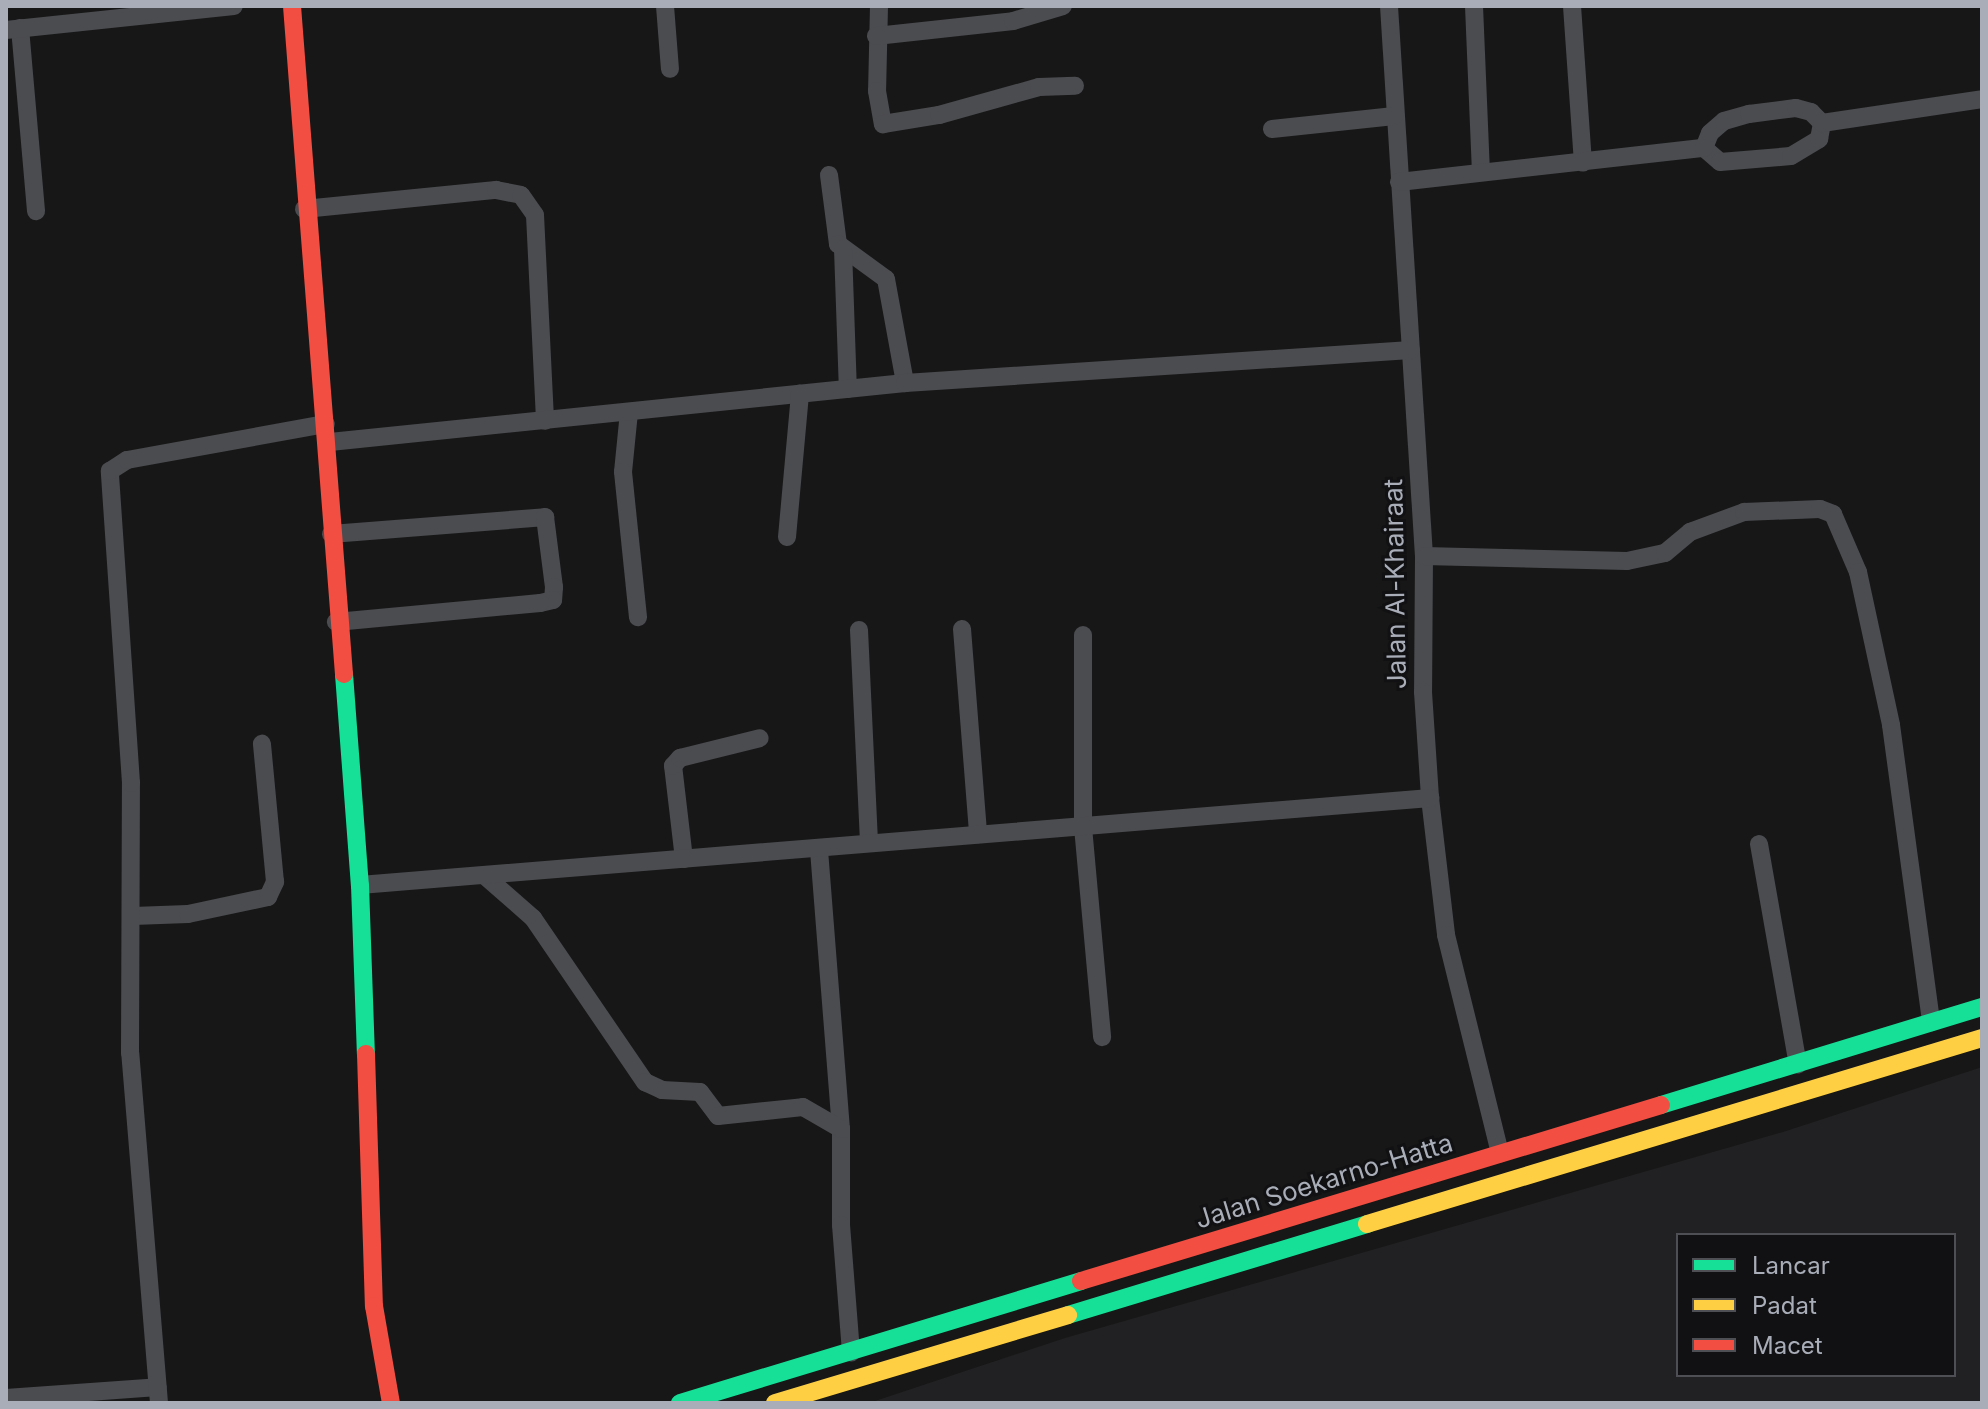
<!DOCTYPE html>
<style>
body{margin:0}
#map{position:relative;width:1988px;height:1409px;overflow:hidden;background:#171717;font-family:Inter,sans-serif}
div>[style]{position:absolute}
.built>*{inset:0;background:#212123}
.street>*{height:18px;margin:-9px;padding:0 9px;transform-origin:9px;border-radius:9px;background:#4b4c50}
.fast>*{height:18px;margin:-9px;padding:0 9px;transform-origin:9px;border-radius:9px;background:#16e098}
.slow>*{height:18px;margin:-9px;padding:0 9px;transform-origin:9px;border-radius:9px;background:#ffcf43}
.jam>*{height:18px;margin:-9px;padding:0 9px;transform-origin:9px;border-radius:9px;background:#f24e42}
span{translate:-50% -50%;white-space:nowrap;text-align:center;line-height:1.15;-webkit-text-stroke:6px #111113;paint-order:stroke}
.street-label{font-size:26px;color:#a8adb8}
.frame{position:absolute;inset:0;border:8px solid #a8adb8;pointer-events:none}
.legend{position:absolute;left:1676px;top:1233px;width:280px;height:144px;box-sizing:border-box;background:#111113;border:2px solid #4d4f55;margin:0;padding:10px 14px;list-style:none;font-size:24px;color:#a8adb8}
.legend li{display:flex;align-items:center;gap:16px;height:40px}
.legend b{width:40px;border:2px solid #4d4f55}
</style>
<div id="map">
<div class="built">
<div style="clip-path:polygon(evenodd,1982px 1067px,1982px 1403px,869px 1403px,1065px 1338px,1783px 1132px,1982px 1067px,1678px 1235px,1954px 1235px,1954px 1375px,1678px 1375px,1678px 1235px)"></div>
</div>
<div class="street">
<div style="left:665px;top:6px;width:63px;rotate:85.5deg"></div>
<div style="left:879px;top:6px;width:85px;rotate:91.3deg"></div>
<div style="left:877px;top:91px;width:34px;rotate:80deg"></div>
<div style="left:883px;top:124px;width:57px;rotate:-9.1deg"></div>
<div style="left:939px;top:115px;width:104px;rotate:-15.6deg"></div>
<div style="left:1039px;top:87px;width:36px;rotate:-2deg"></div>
<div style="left:1389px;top:6px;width:551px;rotate:86.36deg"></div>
<div style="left:1424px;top:556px;width:136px;rotate:90.4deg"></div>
<div style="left:1423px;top:692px;width:106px;rotate:86.2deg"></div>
<div style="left:1430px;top:798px;width:138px;rotate:83.3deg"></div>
<div style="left:1446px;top:935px;width:225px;rotate:76.1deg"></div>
<div style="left:1474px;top:6px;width:165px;rotate:87.6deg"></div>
<div style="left:1572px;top:6px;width:157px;rotate:86deg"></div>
<div style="left:20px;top:28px;width:184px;rotate:85deg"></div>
<div style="left:6px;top:30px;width:229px;rotate:-6deg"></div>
<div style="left:876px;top:36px;width:138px;rotate:-6.2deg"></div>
<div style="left:1013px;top:21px;width:52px;rotate:-16.7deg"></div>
<div style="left:1272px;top:129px;width:123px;rotate:-6.1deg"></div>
<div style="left:1704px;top:148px;width:21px;rotate:41deg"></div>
<div style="left:1720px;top:162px;width:71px;rotate:-4.8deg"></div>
<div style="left:1791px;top:156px;width:33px;rotate:-31deg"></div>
<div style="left:1819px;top:139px;width:16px;rotate:-79deg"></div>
<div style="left:829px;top:175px;width:70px;rotate:82.6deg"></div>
<div style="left:838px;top:244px;width:59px;rotate:36.1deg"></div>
<div style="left:886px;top:279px;width:106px;rotate:79.6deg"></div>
<div style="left:1399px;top:182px;width:307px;rotate:-6.4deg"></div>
<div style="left:1704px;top:148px;width:16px;rotate:-68deg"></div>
<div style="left:1710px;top:133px;width:18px;rotate:-41deg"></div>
<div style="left:1724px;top:121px;width:26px;rotate:-16deg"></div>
<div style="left:1749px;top:114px;width:47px;rotate:-7.3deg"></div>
<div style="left:1796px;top:108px;width:16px;rotate:15deg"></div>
<div style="left:1811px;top:112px;width:16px;rotate:45deg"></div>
<div style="left:1822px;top:123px;width:162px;rotate:-8.5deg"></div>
<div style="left:304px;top:209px;width:193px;rotate:-5.7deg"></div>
<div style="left:496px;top:190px;width:25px;rotate:11deg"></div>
<div style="left:521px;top:195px;width:24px;rotate:55deg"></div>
<div style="left:535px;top:215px;width:206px;rotate:87.2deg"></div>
<div style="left:843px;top:249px;width:140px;rotate:88deg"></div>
<div style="left:629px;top:412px;width:60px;rotate:95.7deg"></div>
<div style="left:623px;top:472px;width:146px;rotate:84.1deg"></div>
<div style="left:330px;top:442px;width:578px;rotate:-5.86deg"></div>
<div style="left:905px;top:383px;width:507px;rotate:-3.73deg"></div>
<div style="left:331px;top:534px;width:215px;rotate:-4.5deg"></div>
<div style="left:545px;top:517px;width:71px;rotate:82.7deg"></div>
<div style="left:554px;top:587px;width:13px;rotate:94deg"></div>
<div style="left:553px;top:600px;width:13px;rotate:167deg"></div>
<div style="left:540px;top:603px;width:205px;rotate:174.7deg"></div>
<div style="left:787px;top:537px;width:144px;rotate:-84.8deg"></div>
<div style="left:1424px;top:556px;width:203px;rotate:1.4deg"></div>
<div style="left:1627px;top:561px;width:39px;rotate:-12deg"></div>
<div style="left:1665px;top:553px;width:33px;rotate:-40deg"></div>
<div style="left:1690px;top:532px;width:58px;rotate:-20.3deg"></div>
<div style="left:1744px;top:512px;width:76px;rotate:-2.3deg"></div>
<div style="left:1820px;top:509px;width:14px;rotate:21deg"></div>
<div style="left:1833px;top:514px;width:63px;rotate:66.7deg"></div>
<div style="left:1858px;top:572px;width:157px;rotate:77.8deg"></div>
<div style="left:1891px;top:725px;width:300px;rotate:82.3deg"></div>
<div style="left:962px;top:629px;width:206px;rotate:85.5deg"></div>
<div style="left:859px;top:630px;width:213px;rotate:87.3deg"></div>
<div style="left:1083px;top:635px;width:192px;rotate:90deg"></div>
<div style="left:1083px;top:827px;width:211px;rotate:84.8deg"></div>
<div style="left:1759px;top:844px;width:224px;rotate:80deg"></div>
<div style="left:819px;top:850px;width:280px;rotate:85.5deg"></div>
<div style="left:841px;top:1129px;width:96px;rotate:90deg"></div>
<div style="left:841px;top:1225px;width:128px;rotate:85.5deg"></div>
<div style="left:684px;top:859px;width:94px;rotate:-96.7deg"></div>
<div style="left:673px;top:766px;width:11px;rotate:-49deg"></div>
<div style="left:680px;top:758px;width:82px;rotate:-14deg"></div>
<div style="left:485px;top:876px;width:64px;rotate:41.2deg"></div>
<div style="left:533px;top:918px;width:199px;rotate:55.7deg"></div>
<div style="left:645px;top:1082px;width:19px;rotate:25deg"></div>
<div style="left:662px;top:1090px;width:38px;rotate:3deg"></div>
<div style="left:700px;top:1092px;width:30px;rotate:53deg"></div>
<div style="left:718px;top:1116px;width:85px;rotate:-6deg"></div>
<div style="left:803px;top:1107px;width:44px;rotate:30.1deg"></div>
<div style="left:360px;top:885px;width:1074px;rotate:-4.65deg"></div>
<div style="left:133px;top:916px;width:55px;rotate:-2.1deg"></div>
<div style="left:188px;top:914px;width:82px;rotate:-12deg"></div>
<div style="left:268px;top:897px;width:17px;rotate:-65deg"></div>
<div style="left:275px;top:882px;width:139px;rotate:-95.4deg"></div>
<div style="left:6px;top:1398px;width:152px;rotate:-4.1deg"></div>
<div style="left:159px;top:1403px;width:351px;rotate:-94.7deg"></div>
<div style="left:130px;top:1053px;width:270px;rotate:-89.8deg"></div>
<div style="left:131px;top:783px;width:313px;rotate:-93.9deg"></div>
<div style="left:110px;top:471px;width:20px;rotate:-33deg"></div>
<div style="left:127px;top:460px;width:202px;rotate:-10.3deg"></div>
</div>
<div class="fast">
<div style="left:344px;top:674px;width:212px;rotate:85.7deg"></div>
<div style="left:360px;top:885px;width:169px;rotate:88deg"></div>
<div style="left:1661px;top:1105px;width:336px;rotate:-17deg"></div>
<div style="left:1068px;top:1315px;width:313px;rotate:-16.9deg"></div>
<div style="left:680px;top:1403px;width:419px;rotate:-16.9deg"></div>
</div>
<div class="slow">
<div style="left:1367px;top:1224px;width:643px;rotate:-16.83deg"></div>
<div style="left:775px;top:1403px;width:306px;rotate:-16.7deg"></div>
</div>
<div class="jam">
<div style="left:292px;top:6px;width:670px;rotate:85.55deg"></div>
<div style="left:366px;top:1054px;width:252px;rotate:88.2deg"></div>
<div style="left:374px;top:1306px;width:98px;rotate:80.1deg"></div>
<div style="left:1081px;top:1281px;width:606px;rotate:-16.88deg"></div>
</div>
<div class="street-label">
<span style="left:1395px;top:584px;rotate:-91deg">Jalan Al-Khairaat</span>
<span style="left:1324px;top:1181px;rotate:-17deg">Jalan Soekarno-Hatta</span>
</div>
<div class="frame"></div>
<ul class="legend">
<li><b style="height:10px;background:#16e098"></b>Lancar</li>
<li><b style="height:10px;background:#ffcf43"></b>Padat</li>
<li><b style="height:10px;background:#f24e42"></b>Macet</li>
</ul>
</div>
